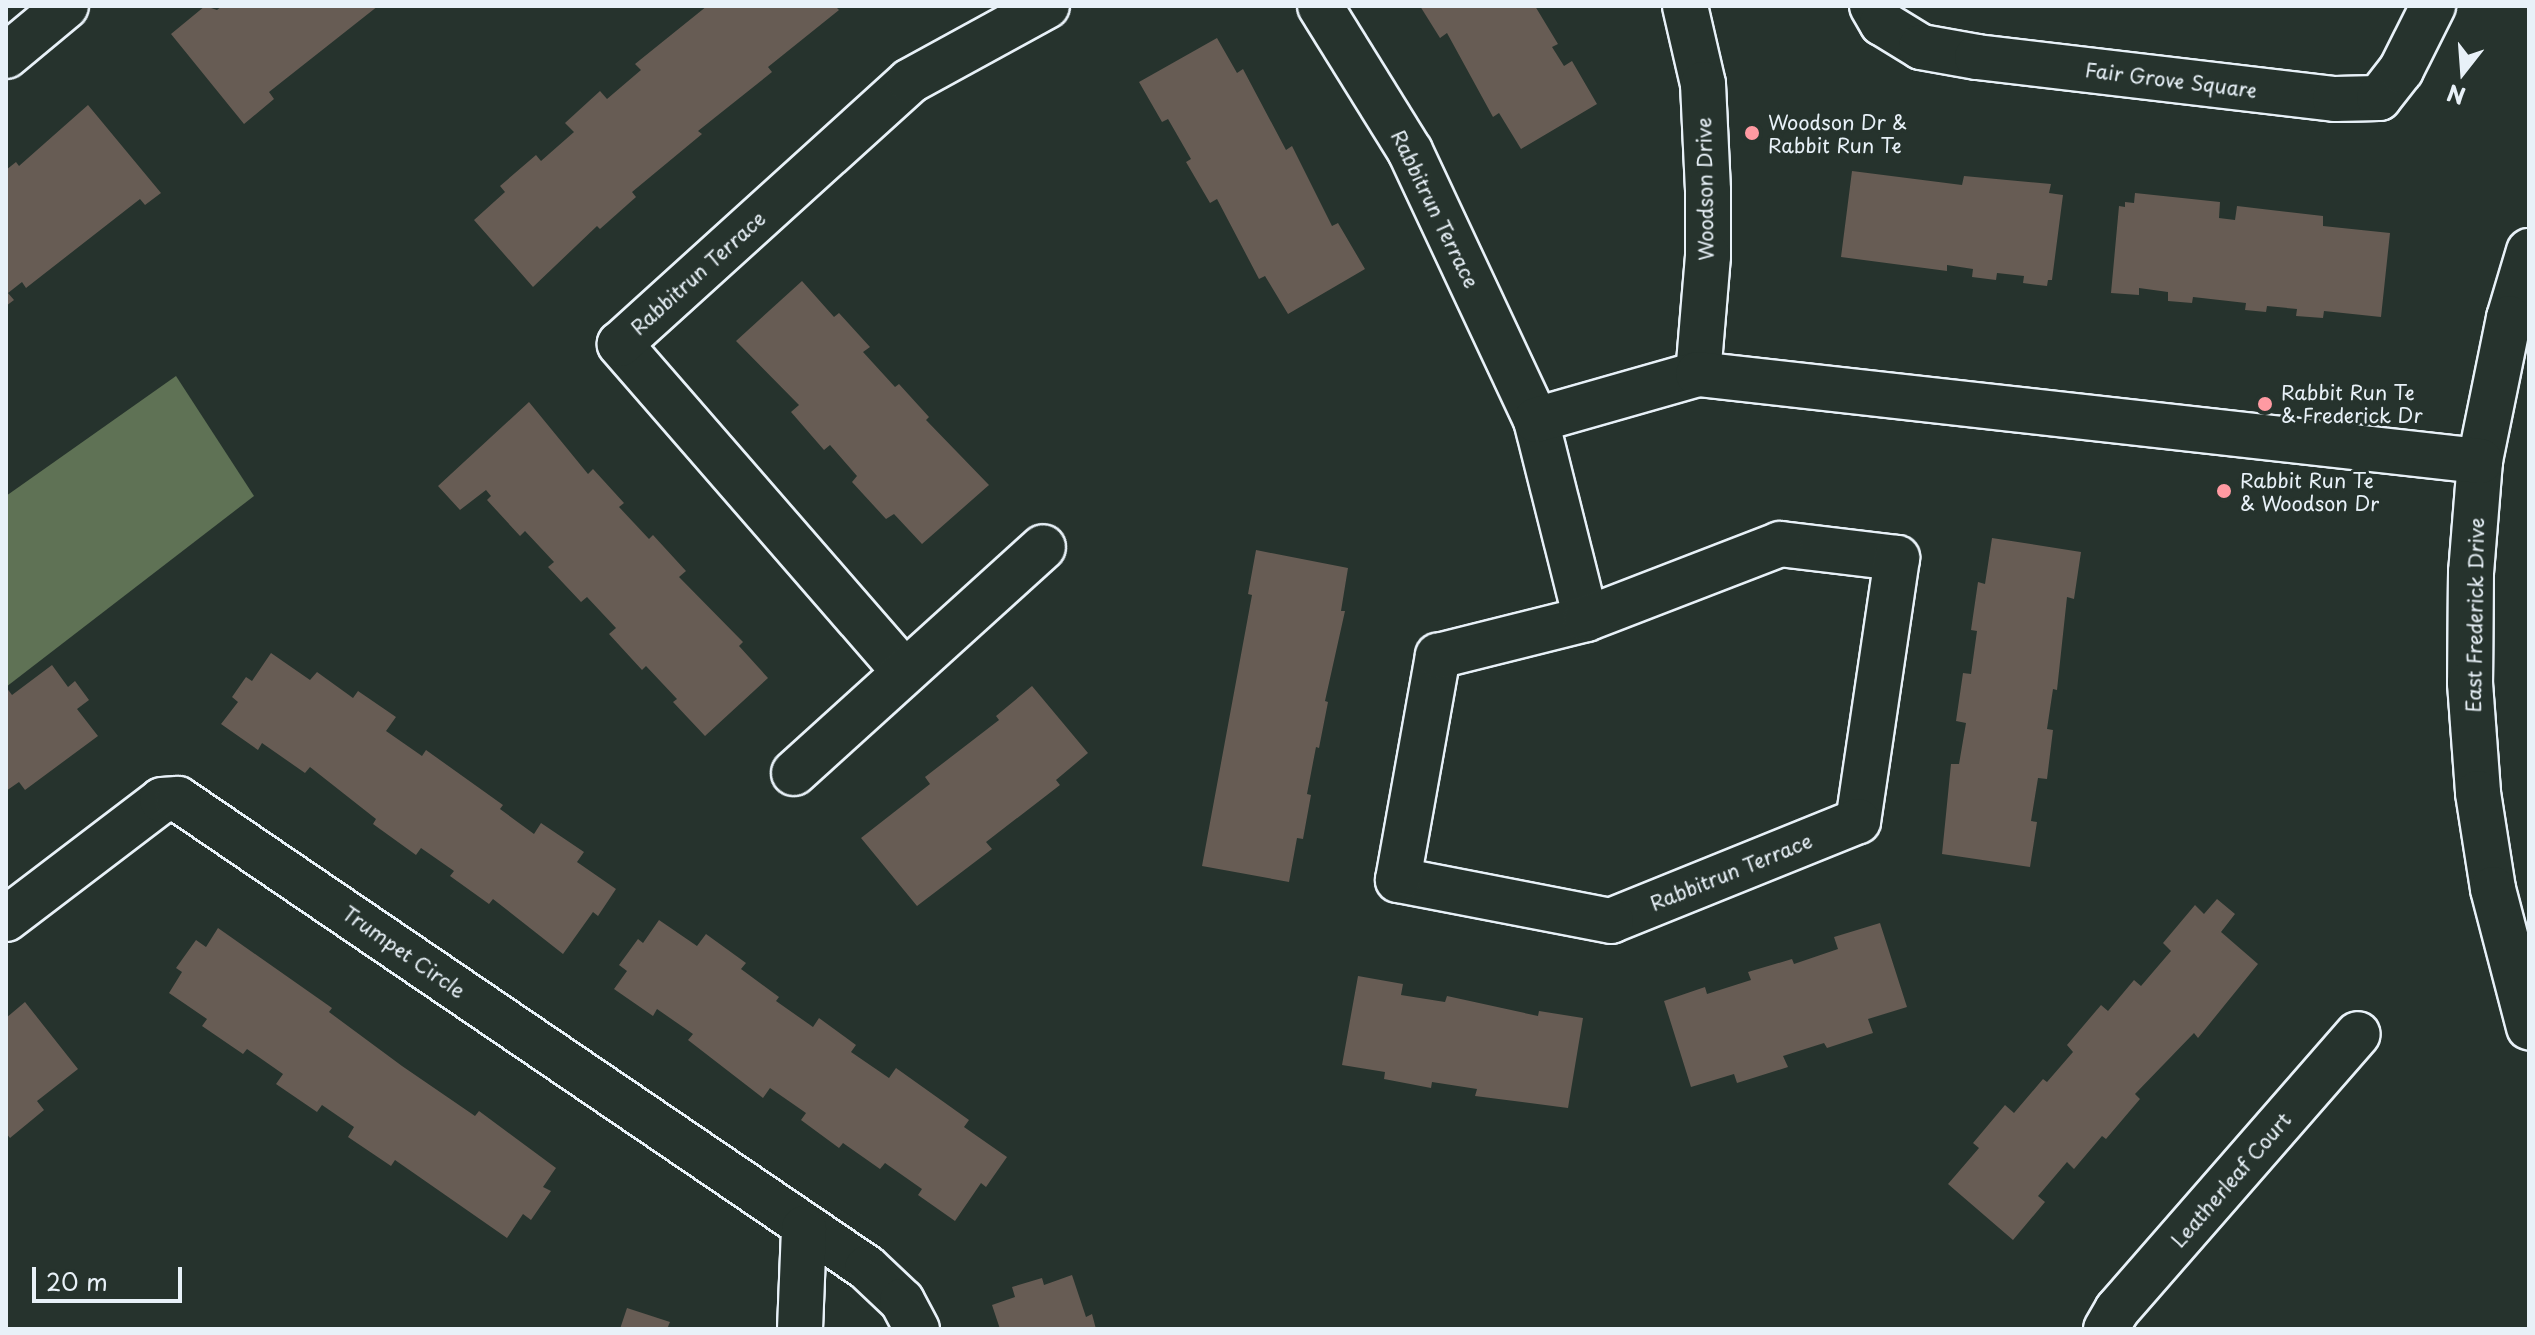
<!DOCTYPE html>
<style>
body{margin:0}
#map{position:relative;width:2535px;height:1335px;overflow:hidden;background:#26332d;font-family:"Playpen Sans",sans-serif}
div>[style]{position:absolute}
.green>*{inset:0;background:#5f7255}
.building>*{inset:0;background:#675c54}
.roads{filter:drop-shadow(2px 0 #e8f1f8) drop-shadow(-2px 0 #e8f1f8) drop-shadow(0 2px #e8f1f8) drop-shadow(0 -2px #e8f1f8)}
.minor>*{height:44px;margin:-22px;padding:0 22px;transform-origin:22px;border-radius:22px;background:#26332d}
.dots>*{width:22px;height:22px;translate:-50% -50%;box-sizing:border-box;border:4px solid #26332d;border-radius:50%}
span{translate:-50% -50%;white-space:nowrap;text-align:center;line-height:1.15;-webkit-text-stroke:6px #26332d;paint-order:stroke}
.street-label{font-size:20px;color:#e8f1f8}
.poi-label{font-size:20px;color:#e8f1f8}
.left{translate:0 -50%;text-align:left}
.frame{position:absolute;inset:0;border:8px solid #e8f1f8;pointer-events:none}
.north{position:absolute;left:2423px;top:32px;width:80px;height:80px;-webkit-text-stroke:6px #26332d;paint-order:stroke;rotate:197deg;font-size:22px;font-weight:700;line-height:32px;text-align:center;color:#e8f1f8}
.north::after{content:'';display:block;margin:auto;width:28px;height:36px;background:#e8f1f8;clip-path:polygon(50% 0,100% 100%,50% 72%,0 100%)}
.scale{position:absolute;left:32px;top:1267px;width:150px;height:36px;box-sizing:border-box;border:4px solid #e8f1f8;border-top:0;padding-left:10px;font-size:24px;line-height:28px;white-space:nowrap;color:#e8f1f8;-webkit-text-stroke:6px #26332d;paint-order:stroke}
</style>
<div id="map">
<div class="green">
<div style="clip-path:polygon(176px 376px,254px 496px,6px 687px,6px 496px)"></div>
</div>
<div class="building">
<div style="clip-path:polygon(205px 6px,217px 10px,222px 6px,378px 6px,269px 92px,274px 99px,244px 124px,171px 34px)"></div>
<div style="clip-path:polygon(707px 6px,835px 6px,839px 10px,768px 67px,772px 72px,698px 131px,702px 134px,632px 192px,636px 197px,600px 229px,597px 226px,533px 287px,474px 220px,505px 192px,500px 186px,536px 155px,541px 161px,574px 132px,565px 123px,600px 91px,607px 99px,641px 70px,635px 64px)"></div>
<div style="clip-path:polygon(1420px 6px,1535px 6px,1558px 44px,1552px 47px,1564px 66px,1572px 61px,1597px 104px,1521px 149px,1499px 113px,1493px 117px,1447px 33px,1440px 38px)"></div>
<div style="clip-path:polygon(1217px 38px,1237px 73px,1243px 69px,1286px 150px,1292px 146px,1332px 226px,1338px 223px,1365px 269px,1288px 314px,1265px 276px,1259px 279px,1217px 199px,1210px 203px,1186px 162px,1191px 159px,1168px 119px,1162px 122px,1139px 82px)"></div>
<div style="clip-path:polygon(88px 105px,161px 193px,145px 205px,140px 199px,26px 288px,22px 282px,8px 293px,14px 300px,6px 306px,6px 170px,16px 162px,19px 166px)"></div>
<div style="clip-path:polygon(1852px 171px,1962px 185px,1964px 176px,2051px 184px,2049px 193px,2063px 195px,2052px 280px,2048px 280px,2047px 286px,2023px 283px,2024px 276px,1997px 273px,1996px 280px,1972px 277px,1973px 269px,1947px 265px,1947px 271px,1841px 257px)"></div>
<div style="clip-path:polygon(2135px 193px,2220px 202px,2219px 218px,2235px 220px,2237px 206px,2323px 216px,2323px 226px,2390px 233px,2381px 317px,2324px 311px,2323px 318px,2296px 316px,2297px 309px,2267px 306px,2266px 312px,2245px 310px,2246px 303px,2193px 297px,2192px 303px,2168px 301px,2168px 292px,2139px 288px,2139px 295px,2111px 293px,2119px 206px,2125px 207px,2125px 202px,2134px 203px)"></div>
<div style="clip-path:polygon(802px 281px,834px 317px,839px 313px,870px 347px,863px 352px,895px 387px,899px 384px,929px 417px,926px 420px,989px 485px,922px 544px,894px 514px,886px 519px,852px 482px,857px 476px,830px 445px,824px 450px,791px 412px,799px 405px,736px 341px)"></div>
<div style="clip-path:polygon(529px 402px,588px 474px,593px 469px,624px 503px,619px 507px,649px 539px,653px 535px,686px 571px,679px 577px,743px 642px,739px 646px,768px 678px,705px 736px,673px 702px,677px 699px,646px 666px,642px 670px,609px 634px,616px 628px,587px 597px,581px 602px,548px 567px,554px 562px,525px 531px,520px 536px,487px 500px,491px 496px,486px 490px,460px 510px,438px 486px)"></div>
<div style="clip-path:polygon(1992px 538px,2081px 552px,2074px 599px,2067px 597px,2057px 690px,2053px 689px,2047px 729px,2053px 730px,2047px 779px,2038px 778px,2031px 821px,2037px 822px,2030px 867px,1942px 854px,1951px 764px,1959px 764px,1966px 723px,1956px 721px,1963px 673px,1971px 674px,1977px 631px,1971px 630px,1978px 582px,1985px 584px)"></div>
<div style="clip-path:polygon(1256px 550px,1348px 568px,1341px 611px,1345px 611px,1325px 701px,1328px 702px,1319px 748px,1316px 747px,1307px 794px,1311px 795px,1303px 839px,1297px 838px,1289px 882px,1202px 866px,1252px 595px,1248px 594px)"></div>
<div style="clip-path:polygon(271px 653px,310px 680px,317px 672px,353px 698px,358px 691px,396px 717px,386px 731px,422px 756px,426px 750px,503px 805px,500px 809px,534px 834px,541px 823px,584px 852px,577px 862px,616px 889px,598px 916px,593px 912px,563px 954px,493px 899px,489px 904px,450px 876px,454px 871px,421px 848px,416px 855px,373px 824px,376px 819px,310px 767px,305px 773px,262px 743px,258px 750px,221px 724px,238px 702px,232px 697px,246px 677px,252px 681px)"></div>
<div style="clip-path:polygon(52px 665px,68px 687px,75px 681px,89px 700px,77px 709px,98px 736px,25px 790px,19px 782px,6px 791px,6px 687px,12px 695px)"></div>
<div style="clip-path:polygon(1032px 686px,1088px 753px,1056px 780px,1060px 785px,986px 842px,992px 849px,917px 906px,861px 838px,930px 784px,925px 777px,999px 720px,996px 716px)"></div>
<div style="clip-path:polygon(2217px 899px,2235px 914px,2221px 932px,2258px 964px,2198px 1038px,2194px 1033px,2135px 1094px,2140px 1099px,2106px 1139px,2102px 1136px,2074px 1169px,2067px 1162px,2038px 1196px,2045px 1202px,2013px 1240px,1948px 1184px,1979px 1148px,1973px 1143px,2005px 1105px,2014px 1113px,2043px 1079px,2047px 1082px,2073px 1052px,2067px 1045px,2101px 1005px,2108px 1011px,2134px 980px,2141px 986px,2171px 951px,2163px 943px,2195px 905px,2204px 914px)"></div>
<div style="clip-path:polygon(659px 920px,697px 946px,706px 934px,746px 963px,741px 969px,779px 997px,776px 1001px,813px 1027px,819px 1018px,856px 1045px,851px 1052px,889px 1078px,896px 1068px,969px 1120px,964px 1127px,1007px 1157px,986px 1187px,981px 1183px,955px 1221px,918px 1195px,922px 1189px,885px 1163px,880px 1169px,843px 1143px,839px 1148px,801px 1120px,806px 1113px,770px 1088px,763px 1098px,688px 1040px,693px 1034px,657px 1009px,653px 1016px,614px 989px,627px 971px,619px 965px,638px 939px,643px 943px)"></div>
<div style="clip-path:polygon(1880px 923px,1907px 1007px,1868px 1019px,1873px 1033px,1827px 1048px,1824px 1043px,1783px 1056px,1788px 1067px,1737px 1083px,1734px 1074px,1691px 1087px,1664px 1001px,1705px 987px,1707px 994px,1751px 980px,1748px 972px,1792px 959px,1794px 964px,1838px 949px,1834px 937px)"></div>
<div style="clip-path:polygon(218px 928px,332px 1008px,329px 1012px,402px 1066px,475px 1116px,479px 1111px,556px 1168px,543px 1187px,551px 1191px,531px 1220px,523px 1214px,507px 1238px,395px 1160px,391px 1166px,348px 1137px,354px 1127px,322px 1105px,317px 1112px,276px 1084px,283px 1074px,247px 1049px,243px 1054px,202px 1026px,207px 1019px,169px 993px,182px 972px,176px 968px,196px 940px,206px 947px)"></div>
<div style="clip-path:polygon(1358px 976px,1403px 984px,1401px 995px,1445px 1002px,1447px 996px,1538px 1016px,1539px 1011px,1583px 1018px,1568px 1108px,1475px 1096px,1477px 1089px,1432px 1082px,1431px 1088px,1384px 1079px,1385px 1072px,1342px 1065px)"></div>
<div style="clip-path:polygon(25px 1002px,78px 1069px,37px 1101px,44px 1110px,10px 1138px,6px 1133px,6px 1018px)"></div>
<div style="clip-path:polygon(1072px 1275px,1086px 1317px,1092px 1314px,1096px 1329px,1000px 1329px,992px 1305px,1015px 1297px,1012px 1287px,1042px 1278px,1044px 1285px)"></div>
<div style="clip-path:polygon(627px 1308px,670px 1322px,667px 1329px,620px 1329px)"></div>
</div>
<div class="roads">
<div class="minor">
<div style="left:1320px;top:6px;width:171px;rotate:58.2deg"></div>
<div style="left:1410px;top:151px;width:297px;rotate:64.9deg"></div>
<div style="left:1536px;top:420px;width:205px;rotate:75.9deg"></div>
<div style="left:1685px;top:6px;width:80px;rotate:77deg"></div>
<div style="left:1703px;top:84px;width:107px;rotate:87.3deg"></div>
<div style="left:1708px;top:191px;width:65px;rotate:90deg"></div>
<div style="left:1708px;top:256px;width:118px;rotate:94.8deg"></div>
<div style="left:1872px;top:6px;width:20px;rotate:60deg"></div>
<div style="left:1882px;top:23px;width:46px;rotate:31.6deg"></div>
<div style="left:1921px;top:47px;width:57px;rotate:10.1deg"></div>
<div style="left:1977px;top:57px;width:360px;rotate:6.7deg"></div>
<div style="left:2335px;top:99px;width:44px;rotate:-1.3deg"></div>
<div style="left:2379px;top:98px;width:36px;rotate:-52deg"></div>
<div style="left:2401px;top:70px;width:72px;rotate:-63.4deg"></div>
<div style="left:6px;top:56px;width:78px;rotate:-39.8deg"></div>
<div style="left:2529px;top:251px;width:70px;rotate:106.6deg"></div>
<div style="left:2509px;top:318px;width:146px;rotate:101.5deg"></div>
<div style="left:2480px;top:461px;width:111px;rotate:94.6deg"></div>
<div style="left:2471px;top:572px;width:111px;rotate:90.5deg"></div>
<div style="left:2470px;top:683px;width:110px;rotate:85.8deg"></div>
<div style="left:2478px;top:793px;width:97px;rotate:81.1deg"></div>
<div style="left:2493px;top:889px;width:143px;rotate:75.4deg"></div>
<div style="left:1536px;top:420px;width:168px;rotate:-15.9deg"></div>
<div style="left:1698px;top:374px;width:787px;rotate:6.35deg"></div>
<div style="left:1780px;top:544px;width:118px;rotate:6.8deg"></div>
<div style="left:1897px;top:558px;width:266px;rotate:98.4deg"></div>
<div style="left:1858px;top:821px;width:266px;rotate:158deg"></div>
<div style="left:1611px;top:921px;width:217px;rotate:-169.1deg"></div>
<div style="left:1398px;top:880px;width:228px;rotate:-79.9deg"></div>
<div style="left:1438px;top:656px;width:153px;rotate:-14deg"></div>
<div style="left:1586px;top:619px;width:208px;rotate:-21.1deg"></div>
<div style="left:903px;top:670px;width:432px;rotate:-131deg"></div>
<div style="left:620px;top:344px;width:391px;rotate:-42.2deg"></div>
<div style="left:910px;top:81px;width:156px;rotate:-28.7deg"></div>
<div style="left:794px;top:773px;width:336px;rotate:-42.2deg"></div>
<div style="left:6px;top:919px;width:196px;rotate:-37.3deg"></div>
<div style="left:162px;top:800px;width:16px;rotate:-4deg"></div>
<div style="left:178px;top:799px;width:833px;rotate:34.24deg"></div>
<div style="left:867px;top:1268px;width:48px;rotate:43.3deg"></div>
<div style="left:902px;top:1301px;width:32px;rotate:62deg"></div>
<div style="left:800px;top:1329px;width:101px;rotate:-87.7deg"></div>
<div style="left:2106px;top:1329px;width:22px;rotate:-60deg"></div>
<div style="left:2117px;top:1310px;width:366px;rotate:-48.9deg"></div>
</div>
</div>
<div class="dots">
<div style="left:1752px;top:133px;background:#ff9aa2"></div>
<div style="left:2265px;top:404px;background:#ff9aa2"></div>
<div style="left:2224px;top:491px;background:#ff9aa2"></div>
</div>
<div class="street-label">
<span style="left:2171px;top:80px;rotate:7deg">Fair Grove Square</span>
<span style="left:1705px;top:189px;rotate:-91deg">Woodson Drive</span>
<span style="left:1435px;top:209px;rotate:64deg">Rabbitrun Terrace</span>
<span style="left:698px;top:273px;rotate:-42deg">Rabbitrun Terrace</span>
<span style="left:2475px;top:615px;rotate:-89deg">East Frederick Drive</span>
<span style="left:1731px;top:872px;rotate:-22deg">Rabbitrun Terrace</span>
<span style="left:404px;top:952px;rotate:35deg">Trumpet Circle</span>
<span style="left:2231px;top:1180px;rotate:-49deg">Leatherleaf Court</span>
</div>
<div class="poi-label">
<span class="left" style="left:1768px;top:134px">Woodson Dr &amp;<br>Rabbit Run Te</span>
<span class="left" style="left:2281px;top:404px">Rabbit Run Te<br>&amp; Frederick Dr</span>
<span class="left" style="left:2240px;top:492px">Rabbit Run Te<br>&amp; Woodson Dr</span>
</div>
<div class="frame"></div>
<div class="north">N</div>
<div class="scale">20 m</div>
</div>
